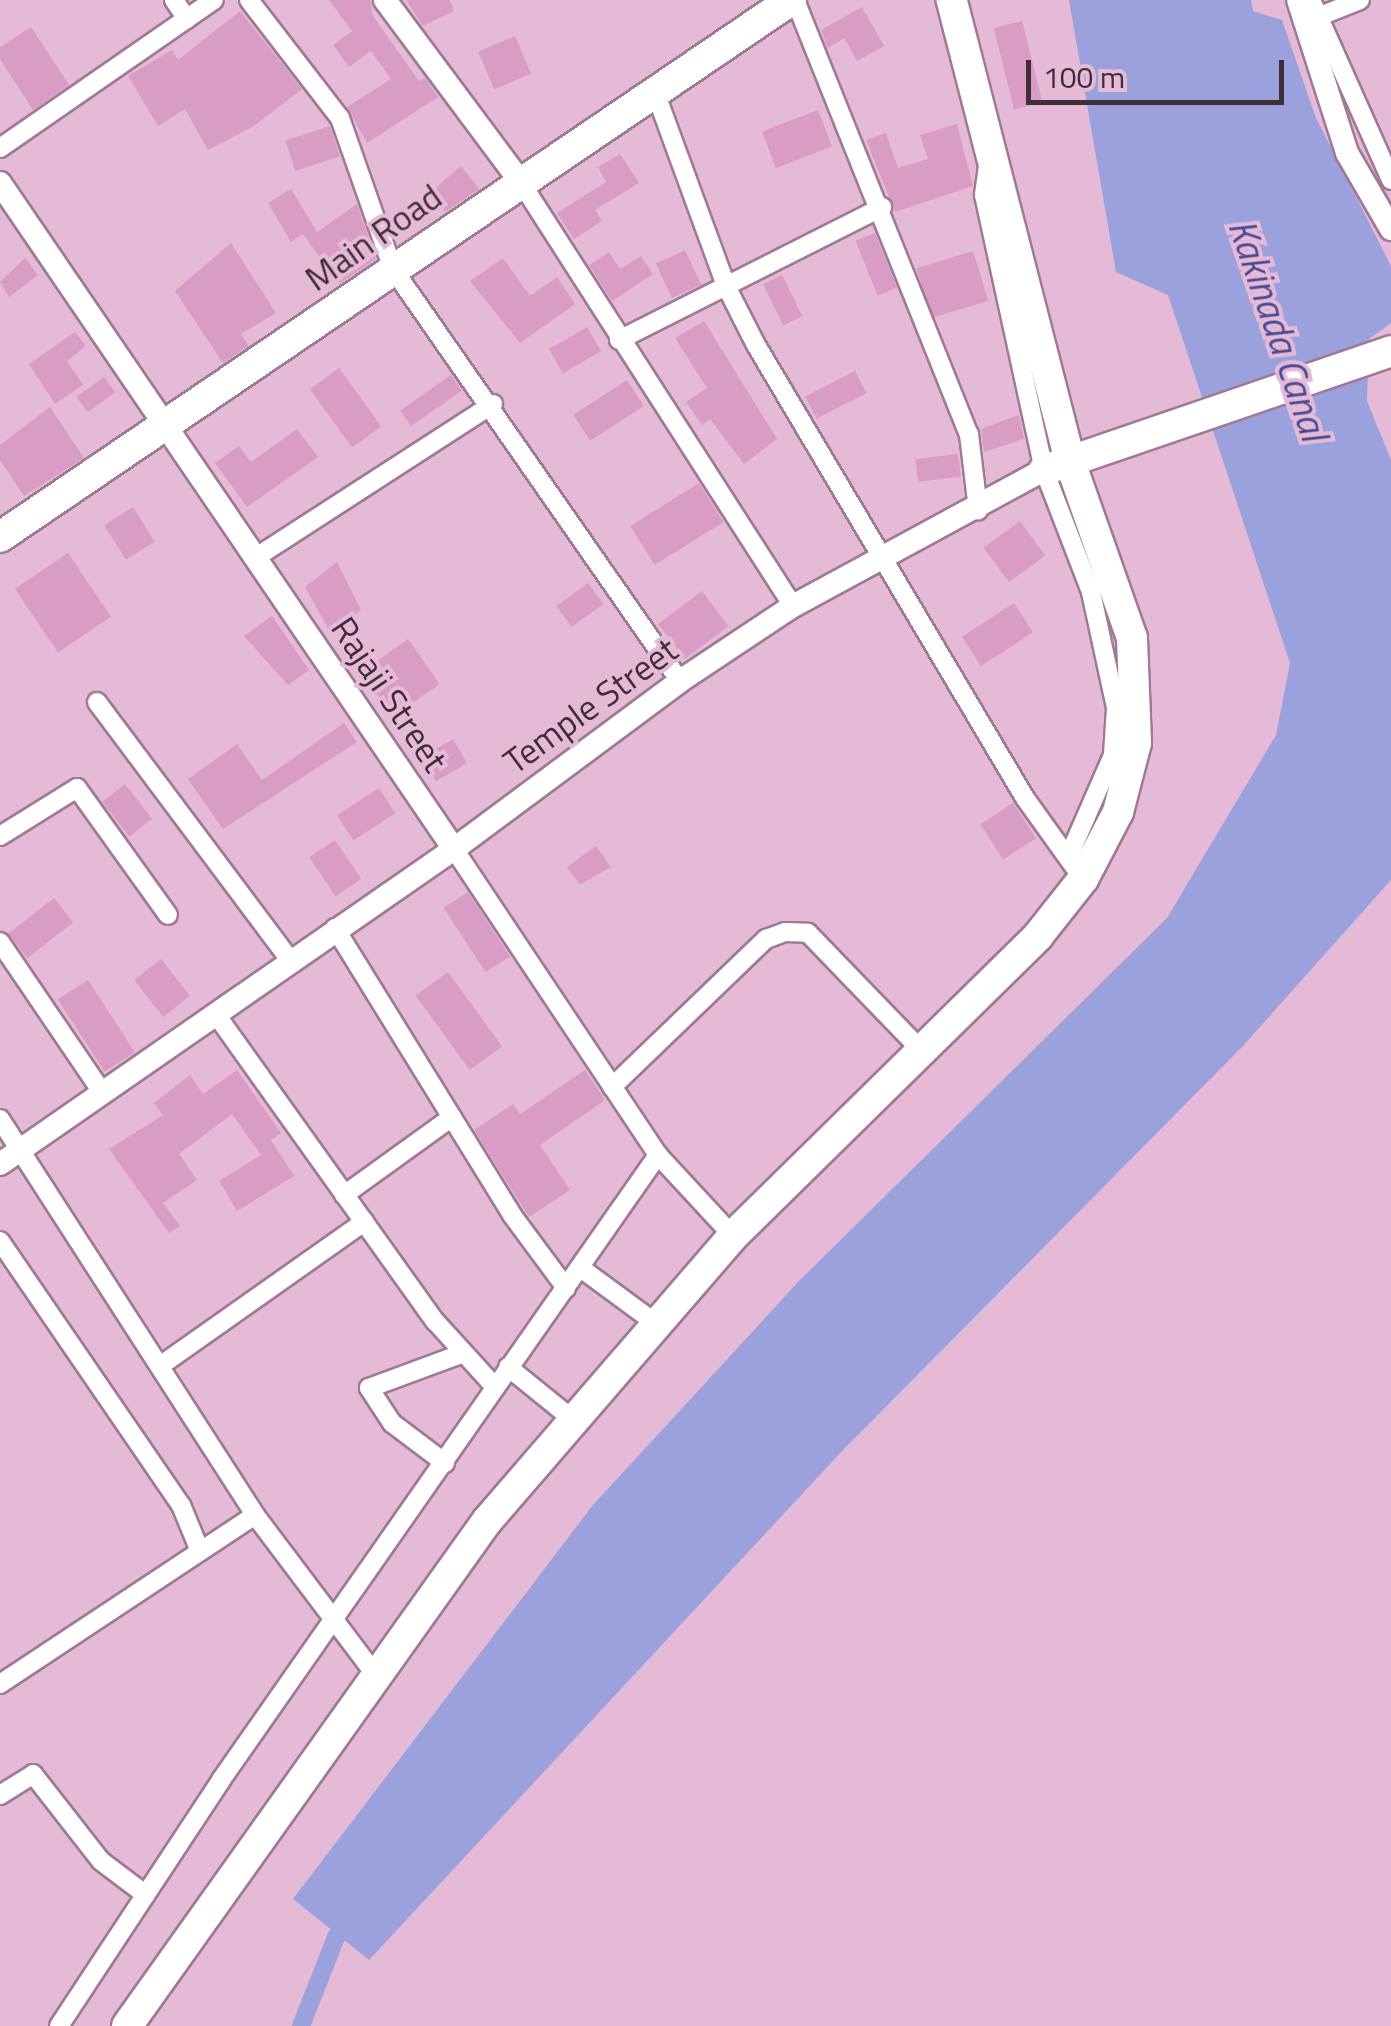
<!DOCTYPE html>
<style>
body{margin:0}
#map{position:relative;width:1391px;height:2026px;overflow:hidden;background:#e5bad6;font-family:"Titillium Web",sans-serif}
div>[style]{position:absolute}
.water>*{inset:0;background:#9ba1dd}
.canal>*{height:18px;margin:-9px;padding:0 9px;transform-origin:9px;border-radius:9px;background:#9ba1dd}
.building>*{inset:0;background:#d99dc5;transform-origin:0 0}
.roads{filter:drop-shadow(2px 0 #a17994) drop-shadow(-2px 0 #a17994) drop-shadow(0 2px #a17994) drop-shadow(0 -2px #a17994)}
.minor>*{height:18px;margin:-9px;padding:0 9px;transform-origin:9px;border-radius:9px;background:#fff}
.tertiary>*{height:22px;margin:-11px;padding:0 11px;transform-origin:11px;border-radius:11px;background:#fff}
.primary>*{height:30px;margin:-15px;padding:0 15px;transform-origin:15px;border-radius:15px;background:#fff}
.trunk>*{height:30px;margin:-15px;padding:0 15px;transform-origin:15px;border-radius:15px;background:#fff}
span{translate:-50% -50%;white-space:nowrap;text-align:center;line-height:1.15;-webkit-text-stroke:8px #e5bad6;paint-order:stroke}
.street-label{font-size:35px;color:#3f2e39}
.water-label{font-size:38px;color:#484a93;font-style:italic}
.scale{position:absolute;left:1026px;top:60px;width:258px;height:45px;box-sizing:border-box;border:5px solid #3f2e39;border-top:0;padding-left:12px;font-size:30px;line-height:35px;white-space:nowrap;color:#3f2e39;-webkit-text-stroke:8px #e5bad6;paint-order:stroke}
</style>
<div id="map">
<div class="water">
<div style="clip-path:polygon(1069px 0,1251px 0,1253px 11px,1282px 20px,1316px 118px,1391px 266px,1391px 323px,1369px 339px,1367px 401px,1391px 460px,1391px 880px,1242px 1047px,843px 1450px,369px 1960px,293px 1899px,593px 1505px,800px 1280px,1167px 918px,1276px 735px,1290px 663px,1168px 295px,1116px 272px)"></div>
</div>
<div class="canal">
<div style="left:301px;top:2026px;width:96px;rotate:-68.5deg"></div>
<div style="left:336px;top:1937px;width:24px;rotate:-52deg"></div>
</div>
<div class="building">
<div style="clip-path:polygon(329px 0,370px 0,373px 16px,419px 81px,425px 78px,438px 97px,367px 143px,347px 107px,391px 79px,371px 51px,349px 67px,333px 45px,352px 31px)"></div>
<div style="clip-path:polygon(406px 0,450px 0,454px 11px,423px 26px)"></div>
<div style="clip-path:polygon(862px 7px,884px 46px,857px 61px,844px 38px,828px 48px,821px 30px)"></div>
<div style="clip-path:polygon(240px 11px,302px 89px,254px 126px,208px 150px,185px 109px,158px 126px,128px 76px,172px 50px,178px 60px)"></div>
<div style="left:1022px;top:21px;width:84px;height:29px;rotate:76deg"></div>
<div style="clip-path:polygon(31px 27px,69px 85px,33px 110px,0 59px,0 47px)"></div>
<div style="left:515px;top:36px;width:41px;height:40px;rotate:67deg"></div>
<div style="left:818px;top:110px;width:39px;height:60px;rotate:69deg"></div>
<div style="clip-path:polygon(957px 124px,973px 186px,895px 212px,866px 140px,886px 133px,898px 168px,928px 159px,920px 135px)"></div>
<div style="left:330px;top:126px;width:32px;height:47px;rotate:72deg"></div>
<div style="clip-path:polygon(620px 154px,639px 183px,595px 210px,602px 221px,574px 239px,557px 213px,606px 182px,598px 167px)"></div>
<div style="clip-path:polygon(461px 166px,479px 189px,445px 212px,432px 191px)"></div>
<div style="clip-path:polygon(291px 189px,317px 232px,357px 204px,376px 259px,339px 284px,303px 234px,291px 242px,268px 203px)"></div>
<div style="left:875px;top:233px;width:59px;height:21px;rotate:68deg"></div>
<div style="clip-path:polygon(231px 243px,276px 313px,241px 334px,249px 346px,223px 363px,175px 291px)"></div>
<div style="left:685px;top:250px;width:38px;height:32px;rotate:65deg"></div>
<div style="left:973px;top:251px;width:52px;height:59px;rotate:73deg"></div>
<div style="clip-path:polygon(609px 252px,620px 269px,641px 256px,653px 274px,612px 301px,589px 265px)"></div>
<div style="clip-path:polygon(25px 258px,38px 275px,9px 297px,0 282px)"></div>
<div style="clip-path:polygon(503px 258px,530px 296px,557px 277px,575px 304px,520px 343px,470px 281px)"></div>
<div style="left:782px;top:275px;width:46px;height:21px;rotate:64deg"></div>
<div style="clip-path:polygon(704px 321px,777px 439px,744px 464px,710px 419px,702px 425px,686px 402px,707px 388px,675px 338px)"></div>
<div style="left:587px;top:327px;width:28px;height:44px;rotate:60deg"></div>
<div style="clip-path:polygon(75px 332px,86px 346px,67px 361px,83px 385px,55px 404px,29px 364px)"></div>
<div style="left:339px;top:368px;width:72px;height:36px;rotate:54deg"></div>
<div style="left:855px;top:371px;width:25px;height:56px;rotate:63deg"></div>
<div style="left:451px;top:375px;width:19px;height:62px;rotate:55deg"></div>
<div style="left:104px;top:377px;width:19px;height:34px;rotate:54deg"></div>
<div style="left:627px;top:380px;width:31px;height:64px;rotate:57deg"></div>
<div style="clip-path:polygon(50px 407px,84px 458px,24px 496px,0 460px,0 445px)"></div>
<div style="clip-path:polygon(1019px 415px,1024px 439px,984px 452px,981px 429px)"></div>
<div style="clip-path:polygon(297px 429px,318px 457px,247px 507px,215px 463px,239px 446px,251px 462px)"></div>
<div style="left:958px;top:454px;width:23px;height:43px;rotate:83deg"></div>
<div style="left:699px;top:483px;width:46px;height:81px;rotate:58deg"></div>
<div style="left:133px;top:507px;width:41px;height:34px;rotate:58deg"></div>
<div style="left:1020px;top:521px;width:43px;height:45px;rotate:54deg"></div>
<div style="left:68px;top:553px;width:77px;height:64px;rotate:56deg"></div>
<div style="clip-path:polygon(337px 562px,361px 610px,330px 632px,305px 587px)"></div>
<div style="left:588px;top:583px;width:26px;height:39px;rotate:54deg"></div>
<div style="left:702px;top:591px;width:44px;height:55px;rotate:53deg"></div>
<div style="left:1014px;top:603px;width:35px;height:62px;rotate:57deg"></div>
<div style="clip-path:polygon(272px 616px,309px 670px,288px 685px,244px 636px)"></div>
<div style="left:408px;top:639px;width:55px;height:57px;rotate:55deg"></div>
<div style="clip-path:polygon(344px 723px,357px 742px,223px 829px,188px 779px,237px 744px,262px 780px)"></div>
<div style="left:453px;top:739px;width:28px;height:36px;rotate:60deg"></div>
<div style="left:125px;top:784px;width:44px;height:29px;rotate:52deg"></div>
<div style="left:379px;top:788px;width:30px;height:50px;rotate:57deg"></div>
<div style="left:1013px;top:803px;width:42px;height:39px;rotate:57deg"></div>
<div style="left:335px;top:840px;width:47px;height:31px;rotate:56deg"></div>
<div style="clip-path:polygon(596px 846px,611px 867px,580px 885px,567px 867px)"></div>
<div style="left:468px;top:892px;width:77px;height:29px;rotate:57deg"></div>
<div style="left:54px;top:898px;width:31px;height:58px;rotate:52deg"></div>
<div style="left:161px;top:959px;width:47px;height:34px;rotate:52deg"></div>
<div style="left:448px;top:972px;width:92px;height:40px;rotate:54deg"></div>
<div style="left:88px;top:980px;width:86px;height:36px;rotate:57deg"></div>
<div style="clip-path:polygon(237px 1070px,281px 1133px,271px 1140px,294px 1176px,237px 1211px,219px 1181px,261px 1155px,232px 1114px,179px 1154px,197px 1180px,163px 1203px,180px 1226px,169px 1233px,109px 1149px,163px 1115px,154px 1103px,190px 1075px,203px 1094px)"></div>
<div style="clip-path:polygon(585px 1070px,605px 1100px,540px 1145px,570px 1190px,529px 1217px,474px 1130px,513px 1104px,520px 1114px)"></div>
</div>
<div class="roads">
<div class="minor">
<div style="left:174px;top:0;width:23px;rotate:56deg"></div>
<div style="left:249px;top:0;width:149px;rotate:52.4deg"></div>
<div style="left:340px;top:118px;width:160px;rotate:70.7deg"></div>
<div style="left:393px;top:269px;width:502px;rotate:55.14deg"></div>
<div style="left:795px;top:0;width:468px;rotate:68.2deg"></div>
<div style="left:969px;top:434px;width:77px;rotate:83.2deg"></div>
<div style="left:1311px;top:0;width:197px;rotate:66deg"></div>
<div style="left:1320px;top:16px;width:43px;rotate:-21.8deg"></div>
<div style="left:654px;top:89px;width:210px;rotate:69.9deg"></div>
<div style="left:726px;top:286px;width:66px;rotate:63deg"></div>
<div style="left:756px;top:345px;width:527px;rotate:59.3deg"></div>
<div style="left:1025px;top:798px;width:100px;rotate:54.4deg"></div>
<div style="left:0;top:148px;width:260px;rotate:-34.7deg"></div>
<div style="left:988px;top:166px;width:29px;rotate:98deg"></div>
<div style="left:984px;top:195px;width:281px;rotate:77.7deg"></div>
<div style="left:1044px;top:470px;width:131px;rotate:68.9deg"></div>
<div style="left:1091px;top:592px;width:119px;rotate:77.8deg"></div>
<div style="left:1116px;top:708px;width:47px;rotate:93.7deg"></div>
<div style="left:1113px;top:755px;width:112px;rotate:113.6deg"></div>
<div style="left:520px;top:181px;width:505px;rotate:57.29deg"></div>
<div style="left:619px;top:340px;width:295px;rotate:-26.8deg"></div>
<div style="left:258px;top:556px;width:280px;rotate:-32.9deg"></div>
<div style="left:97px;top:702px;width:321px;rotate:53.2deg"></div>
<div style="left:0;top:836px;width:91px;rotate:-31.9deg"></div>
<div style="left:77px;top:788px;width:156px;rotate:54.4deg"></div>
<div style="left:454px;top:849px;width:368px;rotate:56.3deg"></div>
<div style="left:658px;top:1155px;width:110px;rotate:47.2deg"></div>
<div style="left:335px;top:928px;width:337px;rotate:58.3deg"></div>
<div style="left:512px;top:1215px;width:91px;rotate:53.5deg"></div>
<div style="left:0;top:942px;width:181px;rotate:55.8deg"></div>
<div style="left:215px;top:1013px;width:379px;rotate:54.5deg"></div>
<div style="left:435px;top:1321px;width:89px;rotate:47.7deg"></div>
<div style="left:612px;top:1087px;width:214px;rotate:-43.9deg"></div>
<div style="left:766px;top:939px;width:20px;rotate:-20deg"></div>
<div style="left:785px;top:932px;width:23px;rotate:2deg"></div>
<div style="left:808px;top:933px;width:164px;rotate:46deg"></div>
<div style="left:0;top:1119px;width:471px;rotate:57.2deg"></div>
<div style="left:255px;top:1515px;width:199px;rotate:53deg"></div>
<div style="left:344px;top:1195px;width:133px;rotate:-35.8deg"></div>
<div style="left:0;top:1241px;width:320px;rotate:55.6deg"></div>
<div style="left:181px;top:1505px;width:50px;rotate:67.6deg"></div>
<div style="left:582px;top:1269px;width:89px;rotate:36.4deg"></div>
<div style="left:160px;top:1366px;width:250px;rotate:-35.2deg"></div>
<div style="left:508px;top:1367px;width:81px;rotate:39deg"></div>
<div style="left:445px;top:1463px;width:66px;rotate:-143deg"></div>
<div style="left:392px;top:1423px;width:42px;rotate:-123.3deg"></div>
<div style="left:369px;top:1388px;width:98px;rotate:-20.3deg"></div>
<div style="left:0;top:1684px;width:306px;rotate:-33.5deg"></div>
<div style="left:0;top:1795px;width:39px;rotate:-32deg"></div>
<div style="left:33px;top:1774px;width:110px;rotate:52deg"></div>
<div style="left:101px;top:1861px;width:56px;rotate:37.1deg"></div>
<div style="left:59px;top:2026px;width:295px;rotate:-56.6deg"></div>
<div style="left:221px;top:1780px;width:763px;rotate:-55.04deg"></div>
</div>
<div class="tertiary">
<div style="left:385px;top:0;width:226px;rotate:53.3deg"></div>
<div style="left:1298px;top:0;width:161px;rotate:72.2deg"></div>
<div style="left:1347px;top:153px;width:88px;rotate:59.9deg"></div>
<div style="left:0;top:183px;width:806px;rotate:55.72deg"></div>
<div style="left:0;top:1164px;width:553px;rotate:-34.75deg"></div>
<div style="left:454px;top:849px;width:282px;rotate:-36.6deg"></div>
<div style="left:680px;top:681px;width:136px;rotate:-33.6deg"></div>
<div style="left:793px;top:606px;width:285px;rotate:-28.5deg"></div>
</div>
<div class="primary">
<div style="left:1044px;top:470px;width:367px;rotate:-18.9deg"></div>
<div style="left:127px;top:2026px;width:620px;rotate:-54.52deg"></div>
<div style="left:487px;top:1521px;width:376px;rotate:-49.2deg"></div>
<div style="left:733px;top:1236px;width:428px;rotate:-44.5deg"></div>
<div style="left:1038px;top:936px;width:73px;rotate:-51.7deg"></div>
<div style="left:1083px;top:879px;width:76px;rotate:-62.4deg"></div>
<div style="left:1118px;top:812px;width:71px;rotate:-75.4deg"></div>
<div style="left:1136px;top:743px;width:105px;rotate:-92.2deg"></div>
<div style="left:1132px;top:638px;width:183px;rotate:-109.4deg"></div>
<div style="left:1071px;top:465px;width:480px;rotate:-104.4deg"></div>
</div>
<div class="trunk">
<div style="left:0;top:537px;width:956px;rotate:-34.17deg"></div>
</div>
</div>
<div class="street-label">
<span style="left:373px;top:237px;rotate:-35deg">Main Road</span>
<span style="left:390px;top:694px;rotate:56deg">Rajaji Street</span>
<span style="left:590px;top:705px;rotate:-36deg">Temple Street</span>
</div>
<div class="water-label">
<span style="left:1278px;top:330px;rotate:71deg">Kakinada Canal</span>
</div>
<div class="scale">100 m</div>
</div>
